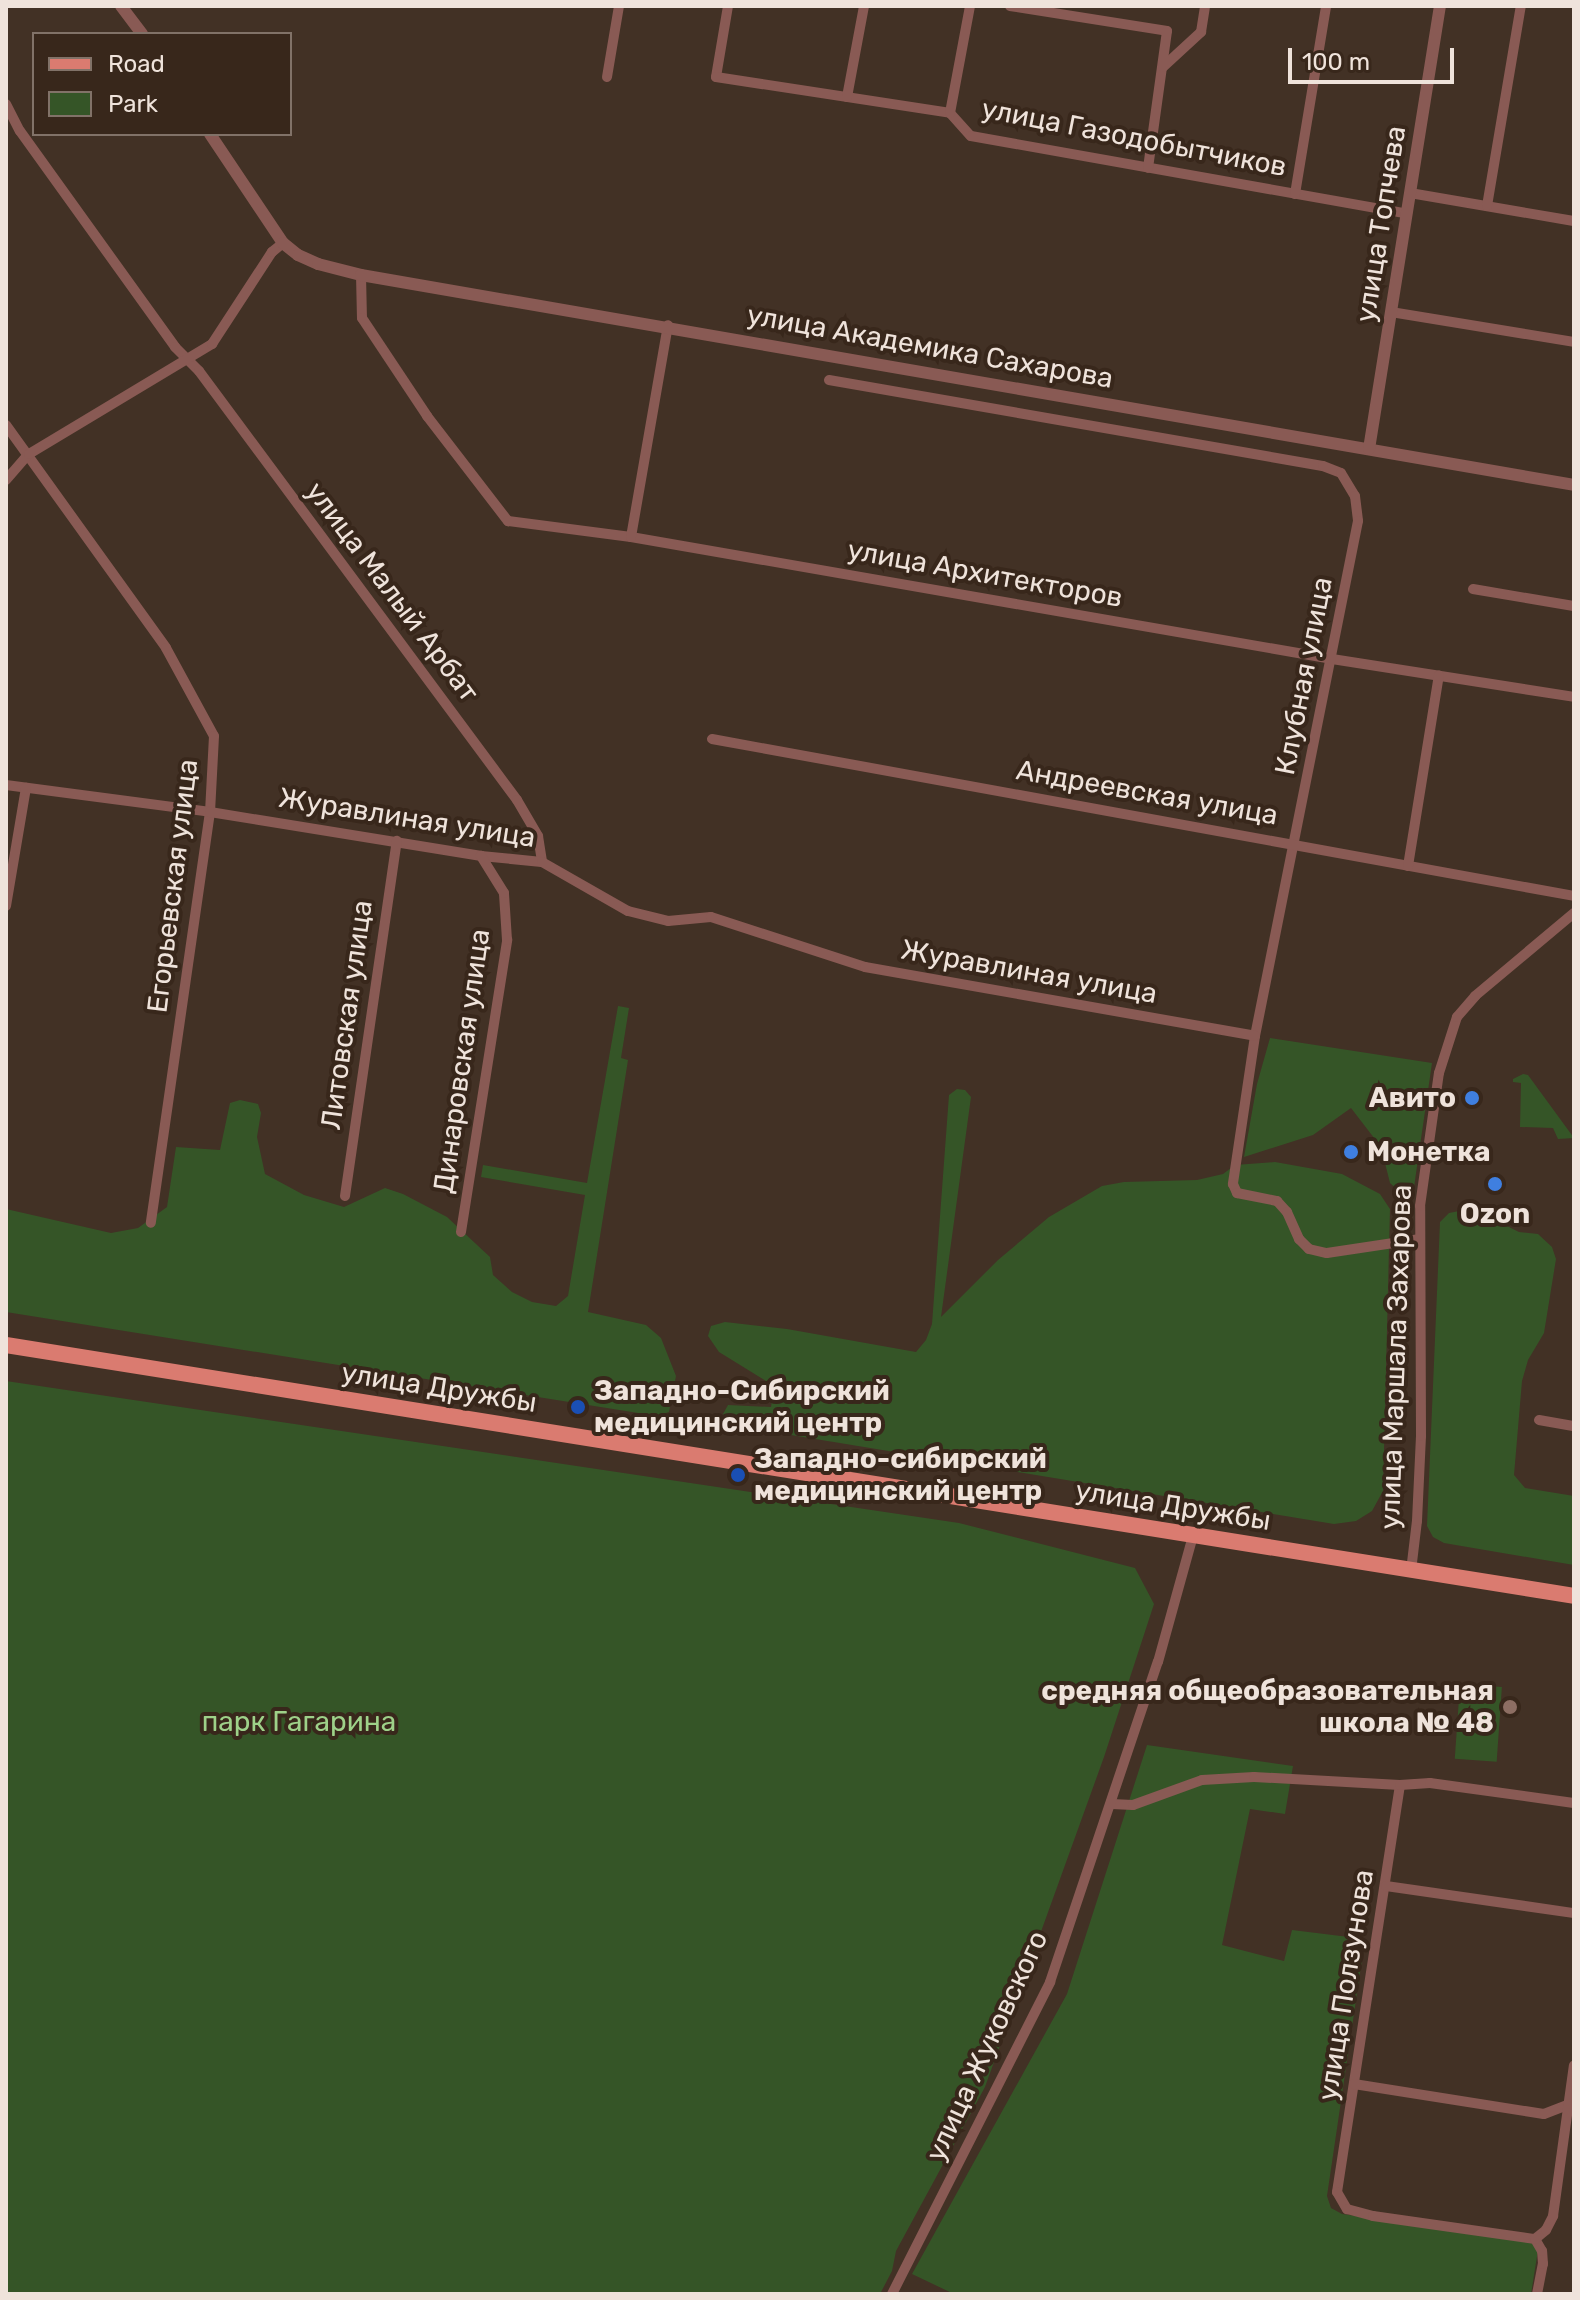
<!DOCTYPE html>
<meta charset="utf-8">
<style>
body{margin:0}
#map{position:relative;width:1580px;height:2300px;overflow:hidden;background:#423125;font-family:Rubik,sans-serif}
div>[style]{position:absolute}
.green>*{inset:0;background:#355527;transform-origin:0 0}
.minor>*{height:10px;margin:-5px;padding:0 5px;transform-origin:5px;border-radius:5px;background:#895a54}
.tertiary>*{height:12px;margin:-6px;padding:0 6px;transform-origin:6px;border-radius:6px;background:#895a54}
.primary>*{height:16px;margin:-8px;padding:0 8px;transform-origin:8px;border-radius:8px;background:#da7b70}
.dots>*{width:22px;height:22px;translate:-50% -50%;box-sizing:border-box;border:4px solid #38271b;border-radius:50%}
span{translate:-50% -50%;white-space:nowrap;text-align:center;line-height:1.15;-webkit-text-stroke:8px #38271b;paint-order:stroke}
.street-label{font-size:28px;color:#efe3db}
.poi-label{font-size:28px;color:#efe3db;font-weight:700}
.right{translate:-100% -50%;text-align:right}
.left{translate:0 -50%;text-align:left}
.park-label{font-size:28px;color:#9ed189}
.frame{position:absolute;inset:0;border:8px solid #efe3db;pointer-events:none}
.legend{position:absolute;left:32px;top:32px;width:260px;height:104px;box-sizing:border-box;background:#38271b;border:2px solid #817268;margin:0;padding:10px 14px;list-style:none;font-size:24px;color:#efe3db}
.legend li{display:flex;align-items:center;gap:16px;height:40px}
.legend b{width:40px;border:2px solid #817268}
.scale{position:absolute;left:1288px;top:48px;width:166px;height:36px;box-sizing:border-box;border:4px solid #efe3db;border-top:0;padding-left:10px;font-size:24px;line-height:28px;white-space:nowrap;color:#efe3db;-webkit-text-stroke:6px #38271b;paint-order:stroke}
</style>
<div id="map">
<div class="green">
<div style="clip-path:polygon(618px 1006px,629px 1008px,621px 1058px,628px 1060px,588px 1312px,646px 1325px,661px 1338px,676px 1376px,669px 1412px,657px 1416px,6px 1312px,6px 1209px,111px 1233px,138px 1228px,167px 1207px,176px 1147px,220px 1150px,230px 1103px,240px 1100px,258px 1104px,261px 1113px,257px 1137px,265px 1174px,304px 1195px,344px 1207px,385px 1188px,403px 1194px,447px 1217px,490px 1257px,493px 1275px,512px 1292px,532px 1302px,556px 1306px,568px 1296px,585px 1195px,481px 1177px,483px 1165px,587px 1183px)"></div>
<div style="clip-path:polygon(1270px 1038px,1432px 1063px,1413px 1194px,1400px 1192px,1390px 1183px,1381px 1147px,1351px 1108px,1313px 1135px,1244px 1157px,1257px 1084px)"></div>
<div style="clip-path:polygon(1523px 1074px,1528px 1075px,1574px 1138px,1558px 1139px,1553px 1128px,1520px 1127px,1521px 1083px,1513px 1082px,1513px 1079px)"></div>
<div style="clip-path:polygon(957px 1089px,965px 1090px,971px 1097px,941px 1317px,998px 1260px,1049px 1217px,1102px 1186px,1124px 1182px,1197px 1180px,1223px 1174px,1235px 1165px,1275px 1162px,1342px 1174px,1380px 1194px,1390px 1209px,1383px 1491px,1372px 1511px,1356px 1521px,1334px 1524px,724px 1424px,723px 1414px,728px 1405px,771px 1407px,774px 1386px,719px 1352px,708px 1336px,711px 1326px,725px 1322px,787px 1329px,916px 1352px,926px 1340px,932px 1324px,949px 1095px)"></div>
<div style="clip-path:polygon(1464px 1210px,1477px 1211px,1519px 1232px,1538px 1234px,1552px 1247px,1556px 1259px,1544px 1333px,1528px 1360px,1522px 1381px,1514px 1475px,1525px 1488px,1574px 1496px,1574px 1565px,1444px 1543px,1433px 1537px,1427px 1526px,1440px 1222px,1449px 1213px)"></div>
<div style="clip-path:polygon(6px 1381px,959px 1523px,1135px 1568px,1154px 1604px,1104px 1757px,985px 2087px,896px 2251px,892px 2271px,880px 2294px,6px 2294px)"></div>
<div style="left:1460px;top:1684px;width:42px;height:75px;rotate:4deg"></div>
<div style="clip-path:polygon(1147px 1745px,1293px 1766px,1285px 1814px,1250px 1809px,1222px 1945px,1284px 1961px,1292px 1930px,1365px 1939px,1327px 2196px,1331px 2208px,1342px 2214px,1533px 2241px,1538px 2250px,1531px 2294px,954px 2294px,912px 2274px,1067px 1994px)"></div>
</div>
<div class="minor">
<div style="left:728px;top:6px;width:72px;rotate:99.6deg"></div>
<div style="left:716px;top:77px;width:237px;rotate:8.7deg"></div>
<div style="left:950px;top:113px;width:31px;rotate:48deg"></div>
<div style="left:971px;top:136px;width:443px;rotate:10.1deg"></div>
<div style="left:1010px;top:6px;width:159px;rotate:9deg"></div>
<div style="left:1167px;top:31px;width:138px;rotate:97.9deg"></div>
<div style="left:1163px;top:67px;width:52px;rotate:-42.6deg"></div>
<div style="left:1201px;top:32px;width:26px;rotate:-81deg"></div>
<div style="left:607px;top:77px;width:72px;rotate:-80.4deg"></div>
<div style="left:847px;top:97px;width:93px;rotate:-79.4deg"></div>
<div style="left:6px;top:104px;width:30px;rotate:63deg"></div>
<div style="left:20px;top:131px;width:266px;rotate:54.3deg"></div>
<div style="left:175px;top:347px;width:34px;rotate:45deg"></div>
<div style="left:199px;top:371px;width:534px;rotate:53.45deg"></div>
<div style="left:517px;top:800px;width:42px;rotate:59.7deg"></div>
<div style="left:538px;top:836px;width:26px;rotate:81deg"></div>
<div style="left:950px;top:113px;width:109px;rotate:-79.4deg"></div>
<div style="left:1410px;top:193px;width:166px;rotate:9.7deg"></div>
<div style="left:1295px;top:194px;width:191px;rotate:-80.6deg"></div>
<div style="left:1487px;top:206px;width:203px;rotate:-80.4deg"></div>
<div style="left:361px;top:275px;width:43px;rotate:88.7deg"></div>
<div style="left:362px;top:318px;width:118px;rotate:56.4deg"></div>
<div style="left:427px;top:416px;width:133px;rotate:52.4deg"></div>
<div style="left:508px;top:521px;width:124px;rotate:7.4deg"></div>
<div style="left:631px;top:537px;width:712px;rotate:9.87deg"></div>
<div style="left:1332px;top:659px;width:245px;rotate:8.9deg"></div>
<div style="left:1391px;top:312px;width:185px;rotate:9.3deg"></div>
<div style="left:829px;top:380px;width:501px;rotate:9.88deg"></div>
<div style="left:1323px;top:466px;width:19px;rotate:21deg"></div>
<div style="left:1341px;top:473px;width:27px;rotate:59deg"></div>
<div style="left:1355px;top:496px;width:25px;rotate:83deg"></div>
<div style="left:1358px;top:521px;width:525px;rotate:101.31deg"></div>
<div style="left:1255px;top:1036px;width:150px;rotate:98.5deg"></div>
<div style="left:1233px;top:1184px;width:10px;rotate:66deg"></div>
<div style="left:1237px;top:1193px;width:41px;rotate:11.3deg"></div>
<div style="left:1277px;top:1201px;width:15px;rotate:48deg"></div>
<div style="left:1287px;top:1212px;width:30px;rotate:66deg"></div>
<div style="left:1299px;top:1239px;width:14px;rotate:45deg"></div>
<div style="left:1309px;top:1249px;width:18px;rotate:13deg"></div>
<div style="left:1327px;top:1253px;width:94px;rotate:-8.6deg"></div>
<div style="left:6px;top:425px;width:274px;rotate:54.3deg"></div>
<div style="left:166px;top:648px;width:100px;rotate:61.4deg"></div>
<div style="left:214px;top:736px;width:76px;rotate:93deg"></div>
<div style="left:210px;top:812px;width:415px;rotate:98.2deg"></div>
<div style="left:6px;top:480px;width:35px;rotate:-49deg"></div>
<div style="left:29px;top:454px;width:214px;rotate:-31deg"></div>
<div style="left:212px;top:344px;width:110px;rotate:-56.9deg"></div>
<div style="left:272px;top:252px;width:14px;rotate:-39deg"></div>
<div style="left:631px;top:537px;width:215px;rotate:-80.1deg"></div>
<div style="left:1473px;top:589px;width:102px;rotate:9.6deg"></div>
<div style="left:712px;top:739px;width:876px;rotate:10.32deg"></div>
<div style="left:6px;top:785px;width:206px;rotate:7.5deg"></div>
<div style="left:210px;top:812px;width:275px;rotate:9.2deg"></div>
<div style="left:481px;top:856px;width:61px;rotate:5.6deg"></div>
<div style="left:542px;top:862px;width:99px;rotate:29.7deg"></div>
<div style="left:628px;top:911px;width:41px;rotate:14deg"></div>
<div style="left:668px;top:921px;width:43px;rotate:-5.3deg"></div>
<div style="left:711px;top:917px;width:162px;rotate:18deg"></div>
<div style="left:865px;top:967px;width:396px;rotate:10deg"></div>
<div style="left:1408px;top:866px;width:193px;rotate:-80.8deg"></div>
<div style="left:6px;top:906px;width:120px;rotate:-80.4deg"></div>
<div style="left:345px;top:1196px;width:359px;rotate:-81.7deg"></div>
<div style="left:461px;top:1232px;width:296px;rotate:-81deg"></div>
<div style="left:507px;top:940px;width:47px;rotate:-93.7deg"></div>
<div style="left:504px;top:893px;width:44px;rotate:-121.9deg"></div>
<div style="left:1539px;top:1420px;width:36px;rotate:10deg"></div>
<div style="left:1411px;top:1571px;width:50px;rotate:-83.2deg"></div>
<div style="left:1417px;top:1521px;width:85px;rotate:-87.3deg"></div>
<div style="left:1421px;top:1436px;width:230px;rotate:-90.2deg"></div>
<div style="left:1420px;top:1206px;width:134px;rotate:-81.9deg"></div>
<div style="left:1439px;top:1073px;width:59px;rotate:-72.2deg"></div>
<div style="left:1457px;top:1017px;width:28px;rotate:-49deg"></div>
<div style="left:1475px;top:996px;width:129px;rotate:-40deg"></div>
<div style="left:1400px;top:1785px;width:412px;rotate:98.8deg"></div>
<div style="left:1337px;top:2192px;width:20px;rotate:60deg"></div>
<div style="left:1347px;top:2209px;width:27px;rotate:15deg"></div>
<div style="left:1373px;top:2216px;width:164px;rotate:8.1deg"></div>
<div style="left:1112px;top:1804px;width:21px;rotate:3deg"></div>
<div style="left:1133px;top:1805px;width:73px;rotate:-19.9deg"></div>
<div style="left:1202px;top:1780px;width:52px;rotate:-3.3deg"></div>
<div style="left:1254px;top:1777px;width:146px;rotate:3.1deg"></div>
<div style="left:1400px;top:1785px;width:30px;rotate:-4deg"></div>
<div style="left:1430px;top:1783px;width:145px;rotate:7.9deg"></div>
<div style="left:1386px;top:1886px;width:190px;rotate:8.2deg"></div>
<div style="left:1354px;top:2084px;width:192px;rotate:9deg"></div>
<div style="left:1544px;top:2114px;width:25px;rotate:-21deg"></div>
<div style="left:892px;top:2294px;width:350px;rotate:-63.1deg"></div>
<div style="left:1050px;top:1982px;width:338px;rotate:-71.4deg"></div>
<div style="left:1158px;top:1662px;width:131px;rotate:-74.5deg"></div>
<div style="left:1537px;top:2294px;width:31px;rotate:-79deg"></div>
<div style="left:1543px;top:2264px;width:13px;rotate:-94deg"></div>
<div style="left:1542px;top:2251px;width:14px;rotate:-120deg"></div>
<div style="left:1535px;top:2239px;width:14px;rotate:-39deg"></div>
<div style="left:1546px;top:2230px;width:16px;rotate:-63deg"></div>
<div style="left:1553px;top:2216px;width:152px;rotate:-82.1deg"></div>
</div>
<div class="tertiary">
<div style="left:121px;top:6px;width:35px;rotate:53deg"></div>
<div style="left:210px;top:134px;width:131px;rotate:56.2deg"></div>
<div style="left:283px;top:243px;width:19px;rotate:39deg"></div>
<div style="left:298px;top:255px;width:22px;rotate:24deg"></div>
<div style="left:318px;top:264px;width:44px;rotate:14.3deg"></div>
<div style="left:361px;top:275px;width:1231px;rotate:9.82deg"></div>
<div style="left:1369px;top:449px;width:449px;rotate:-80.9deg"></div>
</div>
<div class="primary">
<div style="left:6px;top:1345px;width:1588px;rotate:9.09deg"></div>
</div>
<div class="dots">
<div style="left:1472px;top:1098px;background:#3f7fe0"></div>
<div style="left:1351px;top:1152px;background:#3f7fe0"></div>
<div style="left:1495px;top:1184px;background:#3f7fe0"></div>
<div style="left:578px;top:1407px;background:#1a4fb4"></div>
<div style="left:738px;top:1475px;background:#1a4fb4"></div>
<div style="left:1510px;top:1707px;background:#8d6e63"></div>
</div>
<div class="street-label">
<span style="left:1134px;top:138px;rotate:11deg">улица Газодобытчиков</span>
<span style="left:1381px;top:224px;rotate:-81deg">улица Топчева</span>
<span style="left:930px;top:347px;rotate:10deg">улица Академика Сахарова</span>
<span style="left:985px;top:574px;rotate:10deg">улица Архитекторов</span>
<span style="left:392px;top:592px;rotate:53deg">улица Малый Арбат</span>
<span style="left:1304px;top:676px;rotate:-79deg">Клубная улица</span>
<span style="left:1147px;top:793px;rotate:10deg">Андреевская улица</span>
<span style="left:407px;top:818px;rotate:9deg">Журавлиная улица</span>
<span style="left:173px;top:886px;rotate:-83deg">Егорьевская улица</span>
<span style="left:1029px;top:972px;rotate:10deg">Журавлиная улица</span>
<span style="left:347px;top:1015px;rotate:-82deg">Литовская улица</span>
<span style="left:462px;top:1061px;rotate:-82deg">Динаровская улица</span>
<span style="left:1396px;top:1357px;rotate:-88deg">улица Маршала Захарова</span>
<span style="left:439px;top:1388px;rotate:9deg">улица Дружбы</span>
<span style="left:1173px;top:1506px;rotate:9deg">улица Дружбы</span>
<span style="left:1346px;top:1985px;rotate:-81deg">улица Ползунова</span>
<span style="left:987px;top:2046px;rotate:-65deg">улица Жуковского</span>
</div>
<div class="poi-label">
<span class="right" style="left:1456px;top:1098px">Авито</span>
<span class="left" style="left:1367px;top:1152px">Монетка</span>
<span style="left:1495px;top:1214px">Ozon</span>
<span class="left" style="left:594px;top:1407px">Западно-Сибирский<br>медицинский центр</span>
<span class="left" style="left:754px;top:1475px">Западно-сибирский<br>медицинский центр</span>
<span class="right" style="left:1494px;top:1707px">средняя общеобразовательная<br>школа № 48</span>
</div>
<div class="park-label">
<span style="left:299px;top:1722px">парк Гагарина</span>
</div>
<div class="frame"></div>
<ul class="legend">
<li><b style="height:10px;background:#da7b70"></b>Road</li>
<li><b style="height:22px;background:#355527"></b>Park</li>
</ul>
<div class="scale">100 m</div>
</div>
